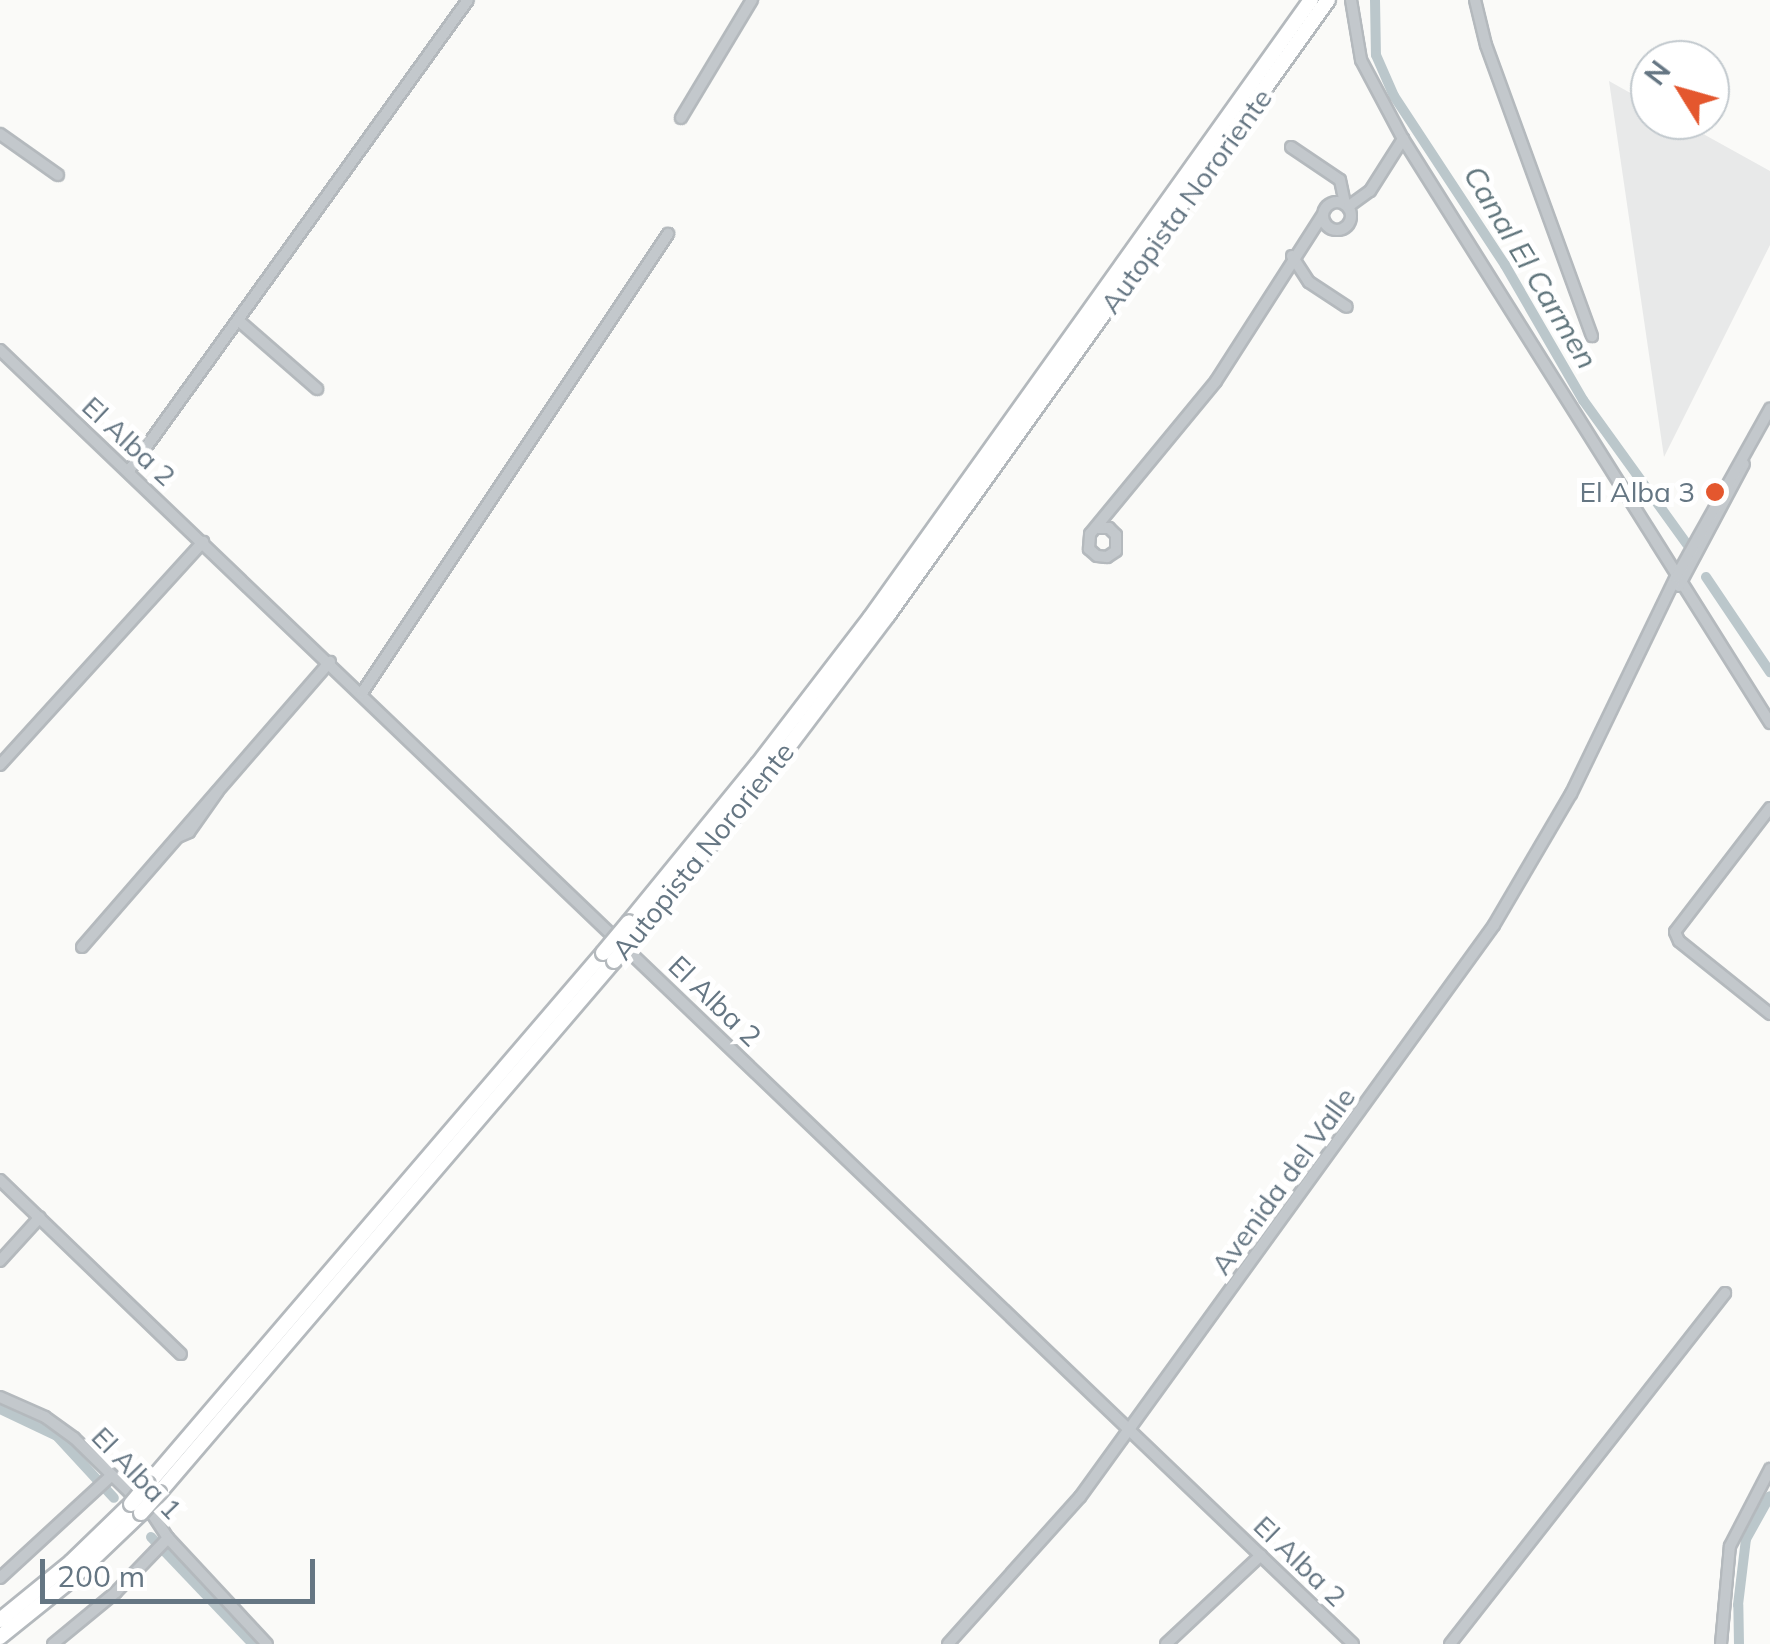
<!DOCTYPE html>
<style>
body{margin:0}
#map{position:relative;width:1770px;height:1644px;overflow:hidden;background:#fafaf8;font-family:Mulish,sans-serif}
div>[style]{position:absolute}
.built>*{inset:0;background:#e8e9e9}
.canal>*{height:10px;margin:-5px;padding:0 5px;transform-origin:5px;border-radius:5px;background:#bbc7cb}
.roads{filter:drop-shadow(2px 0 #b4b9bd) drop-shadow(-2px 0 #b4b9bd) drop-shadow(0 2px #b4b9bd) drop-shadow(0 -2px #b4b9bd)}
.minor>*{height:10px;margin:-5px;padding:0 5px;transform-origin:5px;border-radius:5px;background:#c3c8cc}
.minor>.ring{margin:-5px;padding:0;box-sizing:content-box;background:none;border:10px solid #c3c8cc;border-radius:50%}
.highway>*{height:14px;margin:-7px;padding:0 7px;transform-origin:7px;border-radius:7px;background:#fff}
.bridges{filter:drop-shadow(2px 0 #b4b9bd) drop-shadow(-2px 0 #b4b9bd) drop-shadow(0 2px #b4b9bd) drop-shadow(0 -2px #b4b9bd)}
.highway-bridge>*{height:14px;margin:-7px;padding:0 7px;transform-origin:7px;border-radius:7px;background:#fff}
.dots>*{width:28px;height:28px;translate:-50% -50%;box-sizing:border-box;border:5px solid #fff;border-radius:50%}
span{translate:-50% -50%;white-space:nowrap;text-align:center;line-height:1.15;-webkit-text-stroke:10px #fff;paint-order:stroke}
.street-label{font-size:28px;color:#657683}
.poi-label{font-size:28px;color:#657683}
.right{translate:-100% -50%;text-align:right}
.water-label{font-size:30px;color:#60757c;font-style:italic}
.north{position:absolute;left:1630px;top:40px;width:100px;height:100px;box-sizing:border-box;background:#fff;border:2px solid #c1c8cd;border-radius:50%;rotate:307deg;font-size:28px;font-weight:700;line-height:40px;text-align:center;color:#657683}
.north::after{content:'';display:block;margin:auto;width:35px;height:45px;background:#e4572e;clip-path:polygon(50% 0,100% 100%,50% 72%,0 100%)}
.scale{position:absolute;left:40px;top:1559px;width:275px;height:45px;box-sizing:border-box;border:5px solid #657683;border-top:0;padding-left:12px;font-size:30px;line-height:35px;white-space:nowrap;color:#657683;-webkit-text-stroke:8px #fff;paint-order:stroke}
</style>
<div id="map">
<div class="built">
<div style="clip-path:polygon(1609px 81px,1650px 104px,1650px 120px,1678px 120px,1770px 171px,1770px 245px,1664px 457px)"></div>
</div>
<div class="canal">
<div style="left:1375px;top:0;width:55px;rotate:89deg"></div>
<div style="left:1376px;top:55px;width:45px;rotate:66.3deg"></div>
<div style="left:1394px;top:96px;width:202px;rotate:56.7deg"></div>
<div style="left:1505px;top:265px;width:156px;rotate:60deg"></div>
<div style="left:1583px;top:400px;width:178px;rotate:54.2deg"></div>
<div style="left:1706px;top:577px;width:115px;rotate:56deg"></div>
<div style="left:0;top:1409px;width:63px;rotate:25.3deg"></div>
<div style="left:57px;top:1436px;width:84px;rotate:47.4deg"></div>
<div style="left:151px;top:1537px;width:148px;rotate:46.4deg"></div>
<div style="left:1739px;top:1644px;width:39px;rotate:-91deg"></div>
<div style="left:1738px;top:1605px;width:66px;rotate:-83.1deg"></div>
<div style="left:1746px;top:1539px;width:49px;rotate:-60.8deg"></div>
</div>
<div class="roads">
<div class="minor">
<div style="left:1351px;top:0;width:61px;rotate:80.5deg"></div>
<div style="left:1361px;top:60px;width:89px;rotate:62deg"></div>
<div style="left:1403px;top:139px;width:690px;rotate:57.85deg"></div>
<div style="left:1475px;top:0;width:46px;rotate:76.3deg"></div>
<div style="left:1486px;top:45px;width:310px;rotate:70deg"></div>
<div style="left:681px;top:118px;width:138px;rotate:-59deg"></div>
<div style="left:0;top:134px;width:71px;rotate:35.3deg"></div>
<div style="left:1291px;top:147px;width:59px;rotate:34deg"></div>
<div style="left:1340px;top:180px;width:24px;rotate:78deg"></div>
<div class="ring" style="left:1323px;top:202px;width:18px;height:18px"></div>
<div style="left:1349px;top:206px;width:26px;rotate:-36deg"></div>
<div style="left:1370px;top:191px;width:62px;rotate:-57.6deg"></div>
<div style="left:1292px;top:256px;width:31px;rotate:57deg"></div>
<div style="left:1309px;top:282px;width:45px;rotate:33.3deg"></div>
<div style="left:238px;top:320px;width:105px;rotate:41.1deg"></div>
<div style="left:0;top:350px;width:1872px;rotate:43.72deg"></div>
<div style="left:129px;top:471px;width:580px;rotate:-54.26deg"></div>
<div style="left:1098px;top:528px;width:11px"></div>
<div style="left:1109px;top:528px;width:10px;rotate:45deg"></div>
<div style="left:1116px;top:535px;width:16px;rotate:90deg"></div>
<div style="left:1116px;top:551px;width:11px;rotate:146deg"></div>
<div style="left:1107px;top:557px;width:10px;rotate:-174deg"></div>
<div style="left:1097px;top:556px;width:11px;rotate:-139deg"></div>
<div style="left:1089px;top:549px;width:15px;rotate:-86deg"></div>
<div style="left:1090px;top:534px;width:198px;rotate:-50.5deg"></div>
<div style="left:1216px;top:381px;width:196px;rotate:-57.3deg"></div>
<div style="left:1679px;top:586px;width:138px;rotate:-62deg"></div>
<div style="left:362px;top:693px;width:552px;rotate:-56.31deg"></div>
<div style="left:0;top:765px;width:302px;rotate:-47.7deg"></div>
<div style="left:1770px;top:808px;width:156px;rotate:127.5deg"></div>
<div style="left:1675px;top:932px;width:10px;rotate:66deg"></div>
<div style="left:1679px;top:941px;width:117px;rotate:38.7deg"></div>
<div style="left:178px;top:837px;width:12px;rotate:-24deg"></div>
<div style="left:189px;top:832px;width:50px;rotate:-54.7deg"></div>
<div style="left:82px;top:947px;width:378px;rotate:-49deg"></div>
<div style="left:0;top:1180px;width:251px;rotate:43.9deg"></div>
<div style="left:0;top:1261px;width:59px;rotate:-47.7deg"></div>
<div style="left:0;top:1397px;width:49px;rotate:24deg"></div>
<div style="left:45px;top:1417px;width:36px;rotate:36deg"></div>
<div style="left:74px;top:1438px;width:110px;rotate:44.3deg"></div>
<div style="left:153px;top:1515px;width:27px;rotate:57deg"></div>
<div style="left:168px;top:1538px;width:145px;rotate:47deg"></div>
<div style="left:0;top:1578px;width:151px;rotate:-42.6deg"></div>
<div style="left:53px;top:1644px;width:82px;rotate:-39.5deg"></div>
<div style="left:116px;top:1592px;width:75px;rotate:-46.1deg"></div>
<div style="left:948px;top:1644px;width:198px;rotate:-48.1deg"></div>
<div style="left:1080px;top:1497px;width:706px;rotate:-54.1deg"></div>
<div style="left:1494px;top:925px;width:152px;rotate:-59.6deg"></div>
<div style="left:1571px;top:794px;width:241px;rotate:-64.2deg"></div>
<div style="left:1676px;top:577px;width:193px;rotate:-60.8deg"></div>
<div style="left:1166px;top:1644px;width:130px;rotate:-43.1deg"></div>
<div style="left:1450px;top:1644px;width:446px;rotate:-51.9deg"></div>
<div style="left:1721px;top:1644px;width:98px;rotate:-84.8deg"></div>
<div style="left:1730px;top:1546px;width:87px;rotate:-62.5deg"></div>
</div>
<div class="highway">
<div style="left:629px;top:922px;width:204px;rotate:-50.8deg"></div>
<div style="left:758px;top:764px;width:184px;rotate:-52.5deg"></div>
<div style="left:870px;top:618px;width:759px;rotate:-54.49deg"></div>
<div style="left:638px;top:932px;width:183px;rotate:-50.3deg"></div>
<div style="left:755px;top:791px;width:221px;rotate:-52.9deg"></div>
<div style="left:888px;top:615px;width:756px;rotate:-54.42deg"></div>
<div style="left:148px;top:1484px;width:699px;rotate:-49.41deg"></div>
<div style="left:159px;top:1493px;width:700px;rotate:-49.46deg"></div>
<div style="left:0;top:1620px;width:92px;rotate:-39.2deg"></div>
<div style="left:71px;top:1562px;width:83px;rotate:-44deg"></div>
<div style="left:0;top:1637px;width:91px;rotate:-38.8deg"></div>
<div style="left:71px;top:1580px;width:97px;rotate:-43.7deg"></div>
</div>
</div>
<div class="bridges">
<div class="highway-bridge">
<div style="left:603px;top:953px;width:40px;rotate:-50deg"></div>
<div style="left:614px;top:961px;width:38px;rotate:-50deg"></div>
<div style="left:131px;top:1504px;width:26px;rotate:-50deg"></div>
<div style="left:141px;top:1513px;width:27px;rotate:-48deg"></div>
</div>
</div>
<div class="dots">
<div style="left:1715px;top:492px;background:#e4572e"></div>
</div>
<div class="street-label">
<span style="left:1186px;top:201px;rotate:-54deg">Autopista Nororiente</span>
<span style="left:129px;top:441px;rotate:43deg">El Alba 2</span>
<span style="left:703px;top:851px;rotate:-51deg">Autopista Nororiente</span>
<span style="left:715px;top:1001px;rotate:44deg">El Alba 2</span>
<span style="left:1283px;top:1181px;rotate:-54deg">Avenida del Valle</span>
<span style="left:137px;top:1473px;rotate:46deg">El Alba 1</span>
<span style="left:1300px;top:1561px;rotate:44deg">El Alba 2</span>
</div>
<div class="poi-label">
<span class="right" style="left:1695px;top:492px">El Alba 3</span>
</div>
<div class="water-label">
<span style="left:1531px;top:267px;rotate:59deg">Canal El Carmen</span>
</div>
<div class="north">N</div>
<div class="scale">200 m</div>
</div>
